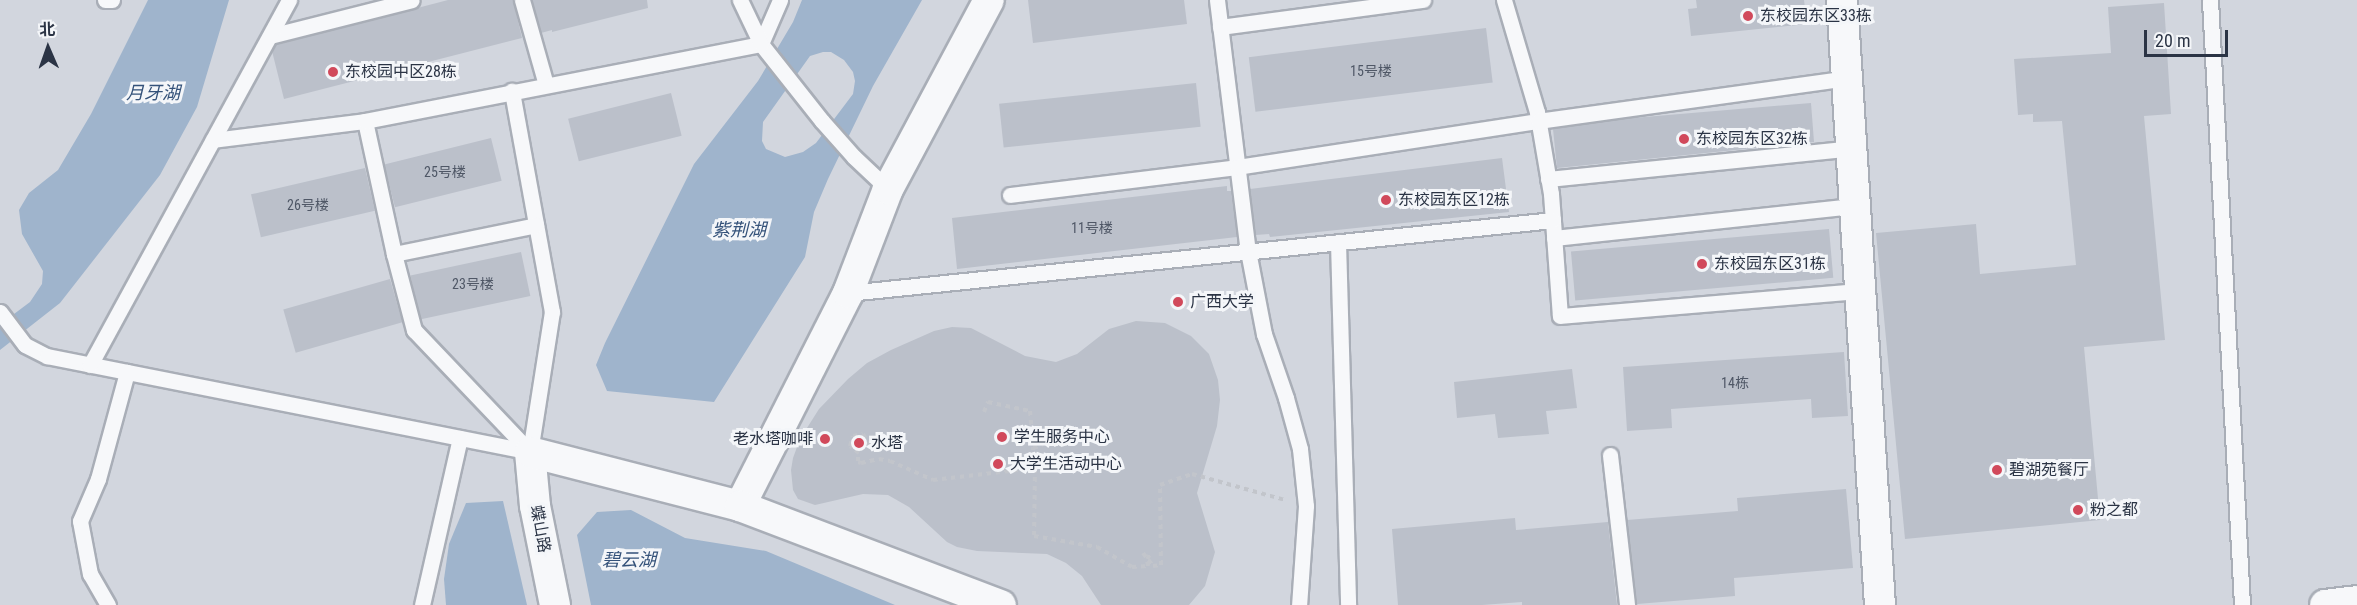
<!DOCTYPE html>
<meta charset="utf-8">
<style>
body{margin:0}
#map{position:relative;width:2357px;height:605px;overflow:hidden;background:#e4e7ec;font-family:"Roboto Condensed","Noto Sans SC",sans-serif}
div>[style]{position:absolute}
.built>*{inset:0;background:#d2d6de;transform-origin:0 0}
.water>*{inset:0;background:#9fb4cc}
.building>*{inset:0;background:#bbc0ca;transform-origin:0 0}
.path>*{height:4px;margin-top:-2px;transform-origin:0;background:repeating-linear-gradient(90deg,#c2c5cb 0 4.5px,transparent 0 9px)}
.roads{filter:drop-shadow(2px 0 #a9aeb7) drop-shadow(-2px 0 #a9aeb7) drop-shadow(0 2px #a9aeb7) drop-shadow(0 -2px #a9aeb7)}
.lane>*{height:15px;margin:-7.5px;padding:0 7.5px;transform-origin:7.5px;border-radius:7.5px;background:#f7f8fa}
.street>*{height:30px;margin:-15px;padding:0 15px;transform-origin:15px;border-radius:15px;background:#f7f8fa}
.dots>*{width:16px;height:16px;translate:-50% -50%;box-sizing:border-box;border:3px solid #f4f6f9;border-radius:50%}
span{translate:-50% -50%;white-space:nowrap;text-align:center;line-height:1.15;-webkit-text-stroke:6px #f4f6f9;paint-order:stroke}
.number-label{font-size:14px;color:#4f5766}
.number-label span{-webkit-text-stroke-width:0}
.poi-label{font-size:16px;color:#2b3445}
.left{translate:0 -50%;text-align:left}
.right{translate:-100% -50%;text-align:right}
.street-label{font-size:16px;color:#2b3445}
.water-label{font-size:18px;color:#34527a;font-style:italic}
.north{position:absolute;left:18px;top:18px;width:60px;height:60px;-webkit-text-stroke:4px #f4f6f9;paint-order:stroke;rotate:358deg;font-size:16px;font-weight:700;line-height:24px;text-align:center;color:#2b3445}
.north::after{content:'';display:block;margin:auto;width:21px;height:27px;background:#2b3445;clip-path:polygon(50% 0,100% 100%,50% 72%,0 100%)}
.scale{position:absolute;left:2144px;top:30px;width:84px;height:27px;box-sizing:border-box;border:3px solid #2b3445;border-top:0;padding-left:8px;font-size:18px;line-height:21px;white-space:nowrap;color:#2b3445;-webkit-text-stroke:4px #f4f6f9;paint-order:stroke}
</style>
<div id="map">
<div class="built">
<div style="left:0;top:0;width:2357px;height:605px"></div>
</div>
<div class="water">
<div style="clip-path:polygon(148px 0,229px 0,197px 107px,160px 175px,60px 303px,0 350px,0 320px,10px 317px,30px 302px,42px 284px,43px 271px,22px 234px,19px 210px,29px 193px,58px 170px,91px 114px)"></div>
<div style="clip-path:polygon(evenodd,802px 0,922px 0,873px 86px,828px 179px,814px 212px,805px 257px,714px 402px,607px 391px,596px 365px,605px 343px,694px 164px,758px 81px,793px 22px,802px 0,823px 52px,831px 52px,844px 60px,853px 72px,855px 81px,853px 94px,816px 143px,803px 152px,785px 157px,766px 149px,762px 141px,763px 122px,810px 56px,823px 52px)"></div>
<div style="clip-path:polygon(503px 501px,527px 605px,446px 605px,444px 579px,449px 544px,466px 503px)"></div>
<div style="clip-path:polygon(631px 510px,685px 538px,766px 551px,895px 605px,591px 605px,577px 535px,597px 512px)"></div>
</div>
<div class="building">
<div style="clip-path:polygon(448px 0,513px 0,522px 38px,284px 99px,272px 51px,276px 45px)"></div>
<div style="clip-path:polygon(532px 0,647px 0,648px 8px,552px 32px,552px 30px,541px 33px)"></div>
<div style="clip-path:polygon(1028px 0,1184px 0,1187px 24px,1033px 43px)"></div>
<div style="clip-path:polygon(1696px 0,1804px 0,1807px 24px,1691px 36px,1688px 9px,1697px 8px)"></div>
<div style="clip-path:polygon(2164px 3px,2171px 114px,2144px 116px,2165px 340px,2084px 347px,2100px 520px,1905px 539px,1876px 233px,1976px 224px,1980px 274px,2076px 265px,2062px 121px,2033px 122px,2033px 114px,2018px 115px,2014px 59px,2111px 53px,2108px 7px)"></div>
<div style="left:1486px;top:28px;width:55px;height:239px;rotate:83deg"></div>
<div style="left:1196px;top:83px;width:44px;height:198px;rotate:84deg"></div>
<div style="left:671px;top:93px;width:44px;height:106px;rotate:76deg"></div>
<div style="clip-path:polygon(1811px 103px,1814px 142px,1557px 168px,1553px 129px,1621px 119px)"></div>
<div style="left:491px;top:138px;width:44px;height:110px;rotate:76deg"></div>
<div style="clip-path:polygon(1502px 158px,1509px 212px,1270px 237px,1269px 234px,1256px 235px,1250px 189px)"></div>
<div style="left:365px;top:168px;width:44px;height:117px;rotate:77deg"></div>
<div style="clip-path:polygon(1227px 186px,1227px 191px,1231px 191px,1237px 237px,957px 269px,952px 218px)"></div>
<div style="left:1829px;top:229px;width:49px;height:259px;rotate:85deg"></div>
<div style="left:521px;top:252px;width:45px;height:113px;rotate:78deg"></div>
<div style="left:390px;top:279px;width:45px;height:111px;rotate:74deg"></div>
<div style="clip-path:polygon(1136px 321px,1165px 323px,1191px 336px,1209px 354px,1218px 380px,1220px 400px,1217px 426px,1197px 493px,1215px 552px,1205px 586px,1189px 605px,1101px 605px,1082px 576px,1066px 563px,1047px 554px,977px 551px,957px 547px,947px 542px,909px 507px,888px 495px,863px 494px,815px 505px,798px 499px,793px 490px,791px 470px,793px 458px,800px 439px,819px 409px,848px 379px,867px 363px,891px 350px,934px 331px,952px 327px,971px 328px,1025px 356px,1056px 362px,1077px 354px,1109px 329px)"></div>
<div style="clip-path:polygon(1844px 352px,1848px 416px,1812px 418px,1811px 399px,1671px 409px,1672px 428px,1627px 431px,1623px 367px)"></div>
<div style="clip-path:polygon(1572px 369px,1577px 408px,1546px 411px,1549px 434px,1498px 438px,1495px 414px,1457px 418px,1454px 382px)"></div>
<div style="clip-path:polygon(1846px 489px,1853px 568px,1734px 578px,1735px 596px,1637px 604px,1627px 520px,1738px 511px,1737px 498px)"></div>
<div style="clip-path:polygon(1515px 518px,1516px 530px,1608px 522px,1617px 605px,1522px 605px,1522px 602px,1482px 605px,1398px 605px,1392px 529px)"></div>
</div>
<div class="path">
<div style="left:984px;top:412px;width:11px;rotate:-68deg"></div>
<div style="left:988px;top:402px;width:43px;rotate:12.1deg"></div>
<div style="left:1030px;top:411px;width:37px;rotate:85deg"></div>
<div style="left:859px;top:453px;width:11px;rotate:-142deg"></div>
<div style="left:850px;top:446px;width:10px;rotate:-73deg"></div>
<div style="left:853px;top:436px;width:10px;rotate:-11deg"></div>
<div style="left:863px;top:434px;width:12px;rotate:59deg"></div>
<div style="left:858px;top:457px;width:5px;rotate:90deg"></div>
<div style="left:858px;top:462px;width:3px;rotate:18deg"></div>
<div style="left:861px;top:463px;width:18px;rotate:-13deg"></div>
<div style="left:879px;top:459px;width:11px;rotate:10deg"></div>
<div style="left:890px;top:461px;width:47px;rotate:23.8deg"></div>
<div style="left:933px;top:480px;width:103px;rotate:-6.7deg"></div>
<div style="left:1035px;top:468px;width:68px;rotate:90.8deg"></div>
<div style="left:1034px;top:536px;width:64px;rotate:9.9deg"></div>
<div style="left:1097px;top:547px;width:40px;rotate:29.7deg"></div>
<div style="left:1132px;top:567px;width:16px;rotate:-4deg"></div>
<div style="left:1148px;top:566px;width:7px;rotate:-98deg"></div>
<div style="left:1147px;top:559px;width:7px;rotate:-56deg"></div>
<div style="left:1035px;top:468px;width:20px;rotate:-96deg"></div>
<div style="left:1033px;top:448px;width:10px;rotate:-17deg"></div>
<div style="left:1143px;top:553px;width:16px;rotate:52deg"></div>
<div style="left:1153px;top:566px;width:8px;rotate:-7deg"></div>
<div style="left:1161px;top:565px;width:80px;rotate:-90.7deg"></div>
<div style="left:1160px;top:485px;width:34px;rotate:-19deg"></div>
<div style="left:1192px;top:474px;width:97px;rotate:15.6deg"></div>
</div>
<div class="roads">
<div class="lane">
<div style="left:105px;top:0;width:7px"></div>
<div style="left:522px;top:0;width:88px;rotate:74.2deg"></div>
<div style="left:780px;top:0;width:48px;rotate:113.4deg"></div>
<div style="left:761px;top:44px;width:98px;rotate:51.6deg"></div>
<div style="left:822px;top:121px;width:48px;rotate:48.4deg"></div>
<div style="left:854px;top:157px;width:47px;rotate:43.3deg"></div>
<div style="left:1217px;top:0;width:253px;rotate:83deg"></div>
<div style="left:1248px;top:251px;width:85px;rotate:79.1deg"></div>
<div style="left:1264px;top:334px;width:68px;rotate:71deg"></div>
<div style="left:1286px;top:398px;width:53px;rotate:74.6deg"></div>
<div style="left:1300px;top:449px;width:57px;rotate:84deg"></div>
<div style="left:1306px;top:506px;width:99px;rotate:94deg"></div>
<div style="left:1504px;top:0;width:117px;rotate:73.6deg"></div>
<div style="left:1537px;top:112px;width:83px;rotate:80.3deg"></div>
<div style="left:1551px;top:194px;width:122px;rotate:85.8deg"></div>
<div style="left:1560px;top:316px;width:301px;rotate:-4.8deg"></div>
<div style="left:2210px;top:0;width:606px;rotate:86.97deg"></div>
<div style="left:1220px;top:27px;width:205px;rotate:-7.6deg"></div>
<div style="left:270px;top:36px;width:146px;rotate:-14.2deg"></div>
<div style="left:365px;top:121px;width:136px;rotate:77.7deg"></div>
<div style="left:394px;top:254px;width:79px;rotate:75.3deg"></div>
<div style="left:414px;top:330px;width:168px;rotate:46.4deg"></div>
<div style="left:530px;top:452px;width:142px;rotate:-81.1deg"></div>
<div style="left:552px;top:312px;width:225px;rotate:-100.3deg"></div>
<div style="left:213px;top:140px;width:153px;rotate:-7.1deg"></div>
<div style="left:365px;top:121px;width:403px;rotate:-11deg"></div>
<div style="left:761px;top:44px;width:49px;rotate:-115.5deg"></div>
<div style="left:1548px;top:179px;width:305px;rotate:-5.8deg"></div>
<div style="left:1010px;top:195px;width:229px;rotate:-7deg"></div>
<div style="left:1237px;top:167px;width:304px;rotate:-8.7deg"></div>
<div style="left:1538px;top:121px;width:312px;rotate:-7.9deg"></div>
<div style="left:1554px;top:238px;width:303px;rotate:-6.1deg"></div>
<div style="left:1338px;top:242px;width:363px;rotate:88.4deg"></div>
<div style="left:394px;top:254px;width:145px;rotate:-11.5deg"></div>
<div style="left:848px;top:293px;width:709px;rotate:-5.91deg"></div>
<div style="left:0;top:312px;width:41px;rotate:52.9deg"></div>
<div style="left:25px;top:345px;width:25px;rotate:27deg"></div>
<div style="left:47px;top:356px;width:492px;rotate:11.2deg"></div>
<div style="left:90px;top:365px;width:416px;rotate:-61.4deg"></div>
<div style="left:1610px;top:455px;width:151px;rotate:83.5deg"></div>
<div style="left:108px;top:605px;width:36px;rotate:-120deg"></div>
<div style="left:90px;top:574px;width:54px;rotate:-100.7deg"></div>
<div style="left:80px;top:521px;width:46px;rotate:-66.8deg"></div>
<div style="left:98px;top:479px;width:111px;rotate:-74.8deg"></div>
<div style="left:422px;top:605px;width:171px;rotate:-77.2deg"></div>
</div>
<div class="street">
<div style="left:1842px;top:0;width:606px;rotate:86.41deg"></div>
<div style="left:740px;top:506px;width:239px;rotate:-63.1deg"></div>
<div style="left:848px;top:293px;width:111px;rotate:-69deg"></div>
<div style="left:888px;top:189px;width:214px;rotate:-61.9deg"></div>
<div style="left:555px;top:605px;width:101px;rotate:-101.4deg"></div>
<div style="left:535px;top:506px;width:54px;rotate:-95.3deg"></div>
<div style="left:530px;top:452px;width:217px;rotate:14.4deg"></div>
<div style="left:740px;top:506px;width:279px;rotate:20.8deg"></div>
<div style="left:2325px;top:605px;width:32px;rotate:-7deg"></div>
</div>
</div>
<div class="dots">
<div style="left:1748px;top:16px;background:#d1495b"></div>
<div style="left:333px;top:72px;background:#d1495b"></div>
<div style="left:1684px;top:139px;background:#d1495b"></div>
<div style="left:1386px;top:200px;background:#d1495b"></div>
<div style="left:1702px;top:264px;background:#d1495b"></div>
<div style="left:1178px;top:302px;background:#d1495b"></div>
<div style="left:1002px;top:437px;background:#d1495b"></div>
<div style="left:825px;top:439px;background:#d1495b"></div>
<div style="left:859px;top:443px;background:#d1495b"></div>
<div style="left:998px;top:464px;background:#d1495b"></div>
<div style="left:1997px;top:470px;background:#d1495b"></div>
<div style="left:2078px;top:510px;background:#d1495b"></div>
</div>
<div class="number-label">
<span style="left:1371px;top:71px">15号楼</span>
<span style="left:445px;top:172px">25号楼</span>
<span style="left:308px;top:205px">26号楼</span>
<span style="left:1092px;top:228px">11号楼</span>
<span style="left:473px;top:284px">23号楼</span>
<span style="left:1735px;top:383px">14栋</span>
</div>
<div class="poi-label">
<span class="left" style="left:1760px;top:16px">东校园东区33栋</span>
<span class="left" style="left:345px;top:72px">东校园中区28栋</span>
<span class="left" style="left:1696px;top:139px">东校园东区32栋</span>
<span class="left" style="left:1398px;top:200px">东校园东区12栋</span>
<span class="left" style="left:1714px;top:264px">东校园东区31栋</span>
<span class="left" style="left:1190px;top:302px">广西大学</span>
<span class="left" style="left:1014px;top:437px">学生服务中心</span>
<span class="right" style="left:813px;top:439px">老水塔咖啡</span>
<span class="left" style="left:871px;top:443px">水塔</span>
<span class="left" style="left:1010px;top:464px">大学生活动中心</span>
<span class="left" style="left:2009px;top:470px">碧湖苑餐厅</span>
<span class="left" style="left:2090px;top:510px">粉之都</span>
</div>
<div class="street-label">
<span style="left:540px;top:529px;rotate:80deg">蝶山路</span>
</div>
<div class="water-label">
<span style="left:153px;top:93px">月牙湖</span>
<span style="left:739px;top:230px">紫荆湖</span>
<span style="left:629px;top:560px">碧云湖</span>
</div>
<div class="north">北</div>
<div class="scale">20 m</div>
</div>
